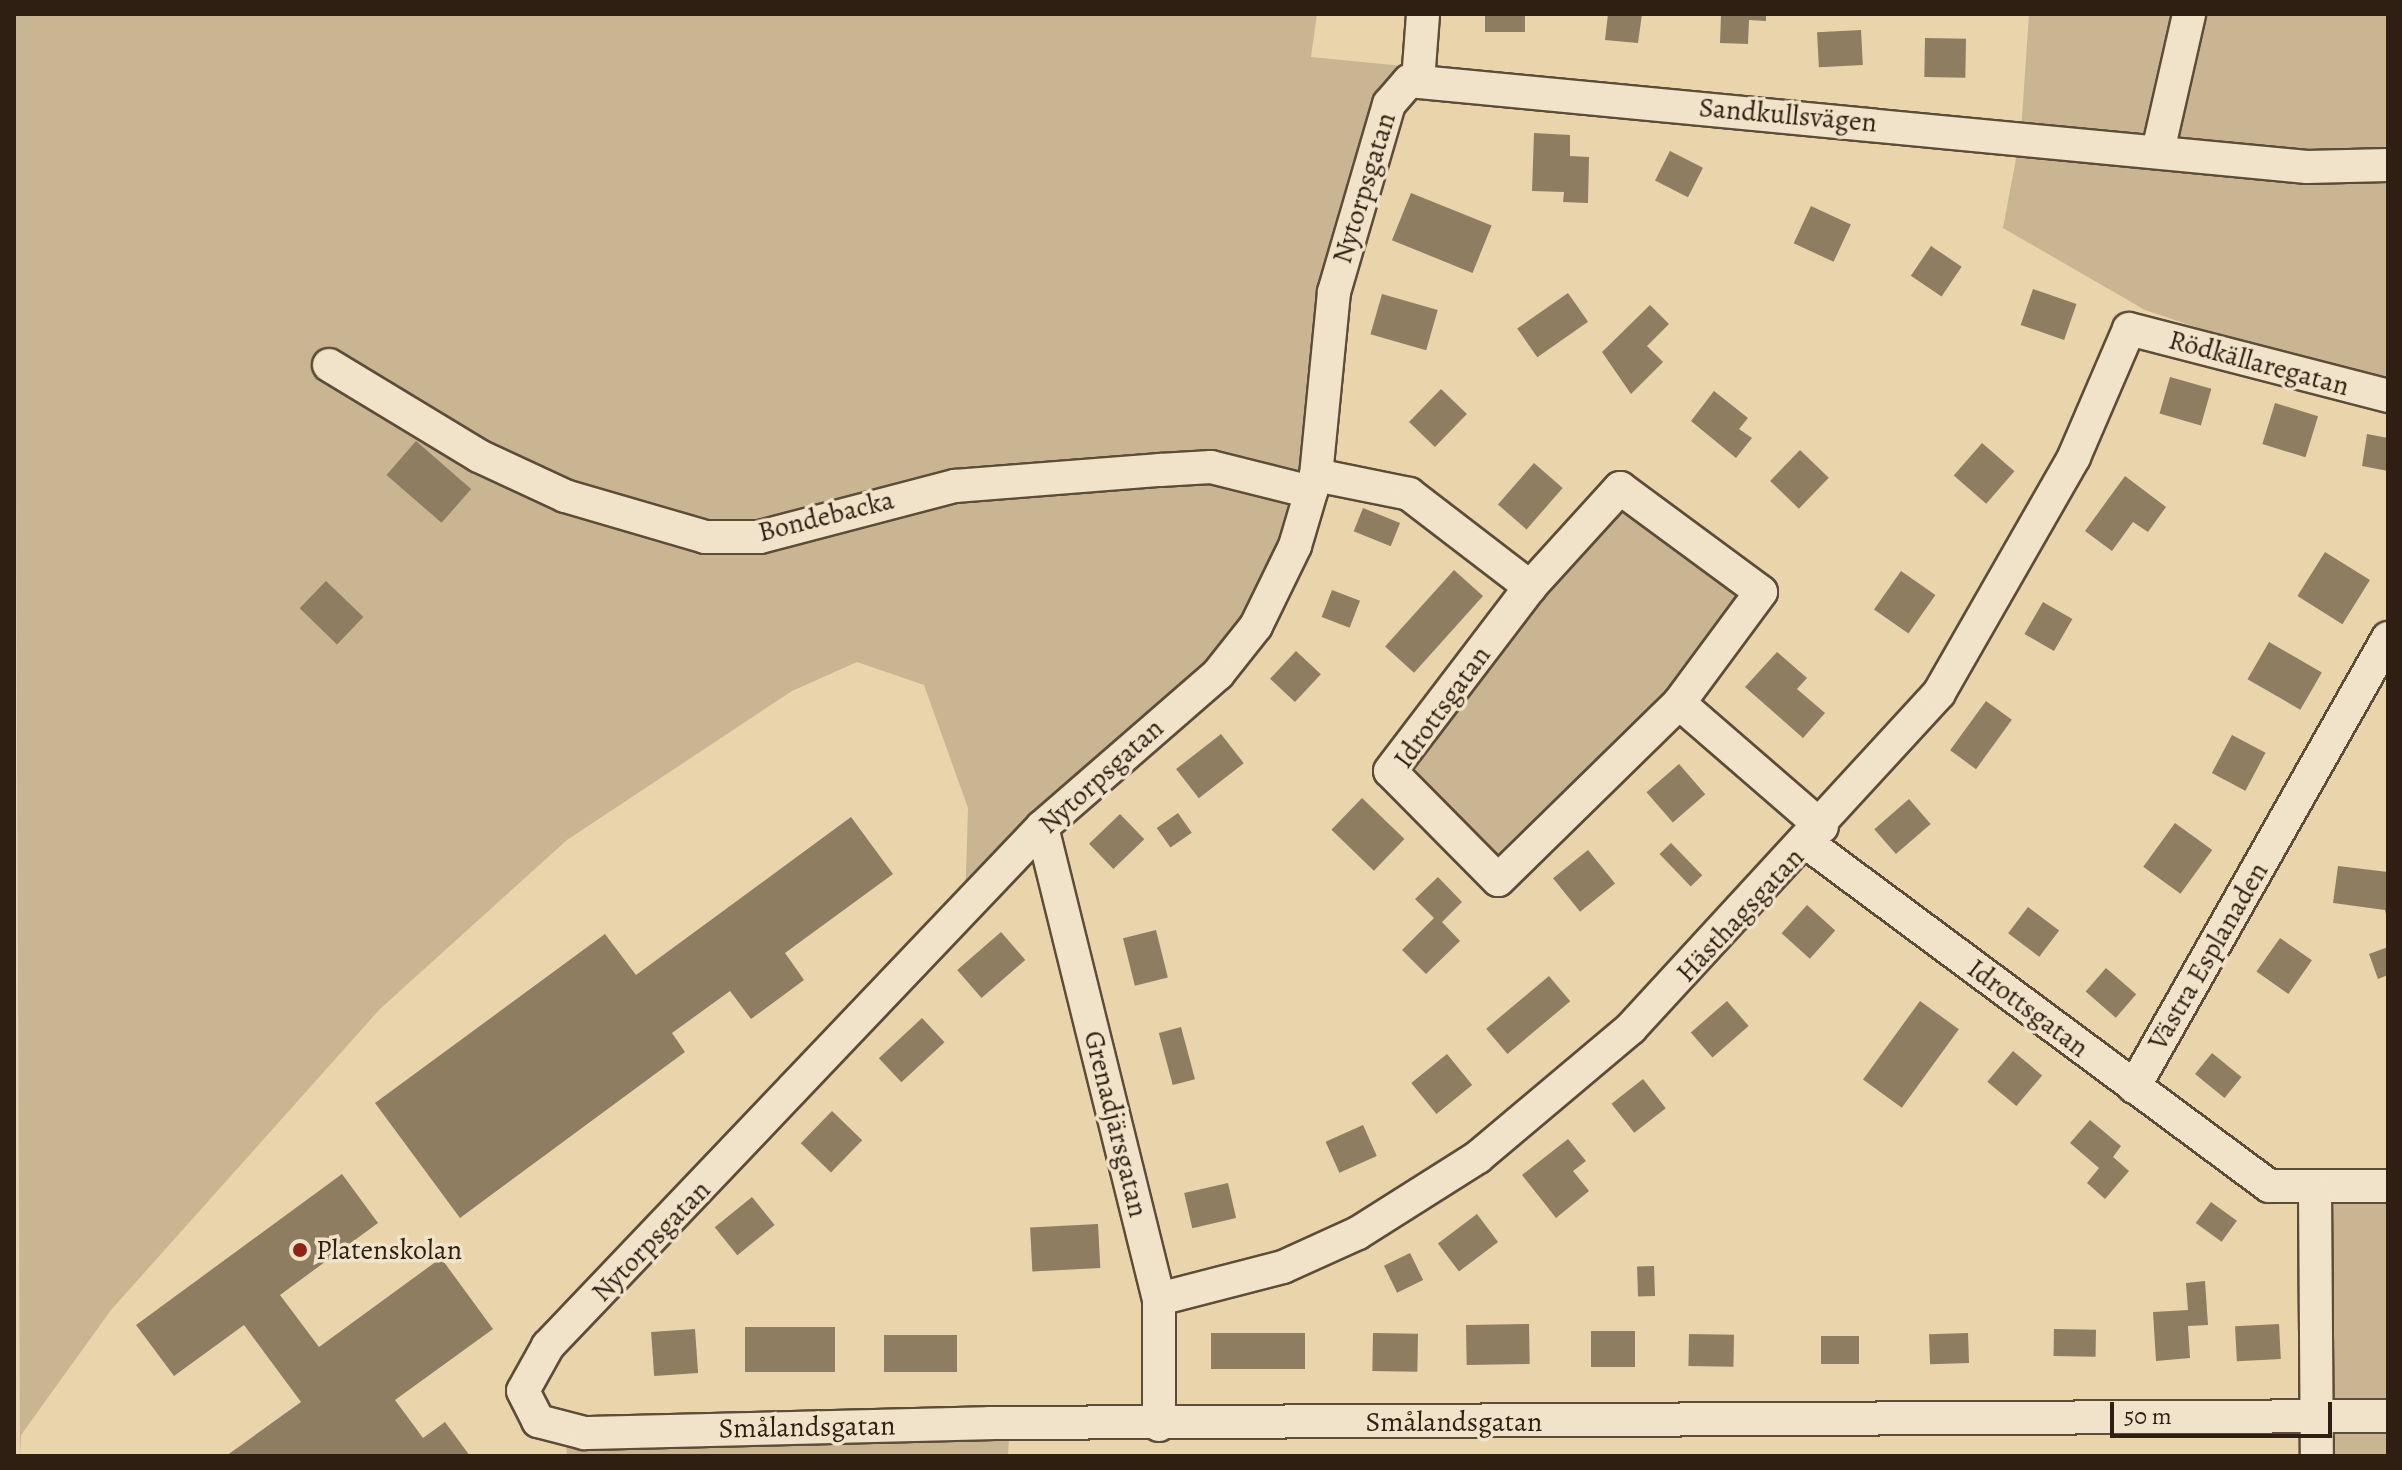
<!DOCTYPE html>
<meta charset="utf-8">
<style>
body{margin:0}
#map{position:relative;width:2402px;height:1470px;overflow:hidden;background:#e9d4ac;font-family:Alegreya,serif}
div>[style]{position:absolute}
.green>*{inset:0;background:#c9b592;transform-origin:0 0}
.building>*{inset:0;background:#8f7d62;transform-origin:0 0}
.roads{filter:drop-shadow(2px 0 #5d4c38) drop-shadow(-2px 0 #5d4c38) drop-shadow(0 2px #5d4c38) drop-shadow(0 -2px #5d4c38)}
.street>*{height:32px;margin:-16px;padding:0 16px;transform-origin:16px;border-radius:16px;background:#f1e3c9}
.dots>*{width:22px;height:22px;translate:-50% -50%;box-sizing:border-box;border:4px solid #f1e3c9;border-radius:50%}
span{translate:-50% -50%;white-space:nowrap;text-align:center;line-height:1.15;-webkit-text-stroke:7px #f1e3c9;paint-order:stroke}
.street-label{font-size:28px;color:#2e1f12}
.poi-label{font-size:28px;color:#2e1f12}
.left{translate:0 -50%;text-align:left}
.frame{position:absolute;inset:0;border:16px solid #2e1f12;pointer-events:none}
.scale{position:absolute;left:2110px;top:1402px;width:222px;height:36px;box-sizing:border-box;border:4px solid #2e1f12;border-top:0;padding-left:10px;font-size:24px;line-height:28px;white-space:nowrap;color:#2e1f12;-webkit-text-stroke:6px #f1e3c9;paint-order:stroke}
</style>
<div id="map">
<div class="green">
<div style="clip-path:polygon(14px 14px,1317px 14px,1311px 57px,1434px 69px,1395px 107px,1341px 319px,1334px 472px,1310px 549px,1256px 642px,965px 905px,968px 808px,924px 685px,857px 662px,792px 691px,567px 840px,380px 1009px,111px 1310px,21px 1435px,20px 1456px)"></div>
<div style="clip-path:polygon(2029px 14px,2388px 14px,2388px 392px,2145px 310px,2003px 228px,2021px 132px)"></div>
<div style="clip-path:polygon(1625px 490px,1756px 591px,1690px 693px,1499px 878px,1411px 764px)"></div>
<div style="left:2388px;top:1183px;width:273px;height:68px;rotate:90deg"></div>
<div style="clip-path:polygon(1010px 1421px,1008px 1456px,567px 1456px,566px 1439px)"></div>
</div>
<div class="building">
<div style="left:1485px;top:14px;width:40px;height:18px"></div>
<div style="clip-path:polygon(1608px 14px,1642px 14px,1638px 43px,1605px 40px)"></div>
<div style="clip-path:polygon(1721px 14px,1766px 14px,1766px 21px,1749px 20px,1748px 44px,1720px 43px)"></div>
<div style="left:1861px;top:30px;width:35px;height:44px;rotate:87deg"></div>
<div style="left:1925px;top:38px;width:41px;height:39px;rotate:1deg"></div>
<div style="clip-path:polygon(1534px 133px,1570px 135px,1570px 156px,1589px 157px,1588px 203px,1563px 202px,1564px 192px,1532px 191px)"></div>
<div style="left:1670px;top:151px;width:37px;height:33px;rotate:27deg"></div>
<div style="left:1411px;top:193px;width:87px;height:51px;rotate:22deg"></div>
<div style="left:1811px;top:206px;width:44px;height:41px;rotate:25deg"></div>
<div style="left:1931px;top:246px;width:37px;height:36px;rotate:34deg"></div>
<div style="left:2033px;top:289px;width:46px;height:38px;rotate:19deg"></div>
<div style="left:1568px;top:293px;width:35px;height:62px;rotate:55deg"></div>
<div style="left:1382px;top:294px;width:58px;height:42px;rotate:16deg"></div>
<div style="clip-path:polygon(1650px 305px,1669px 324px,1647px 346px,1663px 362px,1631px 394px,1602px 352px)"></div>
<div style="left:2170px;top:377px;width:43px;height:38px;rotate:16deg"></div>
<div style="left:1441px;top:389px;width:36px;height:46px;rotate:44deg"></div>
<div style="clip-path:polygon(1714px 391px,1748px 418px,1739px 429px,1752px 438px,1736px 458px,1691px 421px)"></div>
<div style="left:2275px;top:403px;width:45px;height:43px;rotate:17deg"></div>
<div style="clip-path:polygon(2367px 434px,2388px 438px,2388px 471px,2362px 466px)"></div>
<div style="left:416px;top:441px;width:73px;height:45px;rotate:41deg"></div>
<div style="left:1982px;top:443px;width:43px;height:43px;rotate:41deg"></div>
<div style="left:1800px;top:450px;width:40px;height:43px;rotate:44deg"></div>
<div style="left:1534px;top:463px;width:38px;height:55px;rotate:41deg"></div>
<div style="clip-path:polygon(2125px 476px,2166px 507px,2148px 532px,2133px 522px,2112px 551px,2085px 531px)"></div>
<div style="left:1363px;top:508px;width:40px;height:25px;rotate:22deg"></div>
<div style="left:2325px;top:552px;width:53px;height:52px;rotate:32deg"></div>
<div style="left:1454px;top:570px;width:39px;height:103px;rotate:42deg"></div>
<div style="left:1901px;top:571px;width:42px;height:47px;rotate:35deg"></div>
<div style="left:326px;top:581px;width:52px;height:38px;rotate:44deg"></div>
<div style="left:1332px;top:590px;width:30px;height:29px;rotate:21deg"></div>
<div style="left:2043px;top:602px;width:34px;height:37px;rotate:30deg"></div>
<div style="left:2269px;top:642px;width:61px;height:43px;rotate:30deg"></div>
<div style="left:1296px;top:651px;width:34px;height:38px;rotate:43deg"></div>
<div style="clip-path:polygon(1777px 652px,1807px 678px,1797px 689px,1825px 713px,1803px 738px,1745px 687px)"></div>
<div style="left:1986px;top:701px;width:32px;height:61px;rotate:36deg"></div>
<div style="left:1221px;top:734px;width:37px;height:57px;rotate:52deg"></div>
<div style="left:2232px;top:735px;width:38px;height:43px;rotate:28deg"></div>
<div style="left:1679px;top:764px;width:40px;height:43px;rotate:49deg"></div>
<div style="left:1362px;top:798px;width:59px;height:44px;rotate:44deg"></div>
<div style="left:1909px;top:799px;width:33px;height:46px;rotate:49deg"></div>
<div style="left:1178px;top:813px;width:24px;height:26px;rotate:55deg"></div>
<div style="left:1120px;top:814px;width:35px;height:43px;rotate:46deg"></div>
<div style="clip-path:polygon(851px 817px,893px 874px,785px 953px,804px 980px,751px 1019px,730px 991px,672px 1033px,685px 1052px,460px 1218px,375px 1103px,605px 934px,636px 975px)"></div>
<div style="left:2175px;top:823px;width:46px;height:54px;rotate:36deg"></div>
<div style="left:1671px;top:843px;width:45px;height:16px;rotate:46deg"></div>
<div style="left:1588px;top:850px;width:43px;height:45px;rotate:51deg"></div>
<div style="clip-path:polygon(2338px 866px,2388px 872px,2388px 923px,2385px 910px,2333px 903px)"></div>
<div style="clip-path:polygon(1438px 877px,1462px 902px,1442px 922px,1460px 941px,1426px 974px,1402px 950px,1434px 918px,1415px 899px)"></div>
<div style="left:1807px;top:905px;width:38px;height:38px;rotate:42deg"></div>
<div style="left:2028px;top:907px;width:39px;height:33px;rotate:37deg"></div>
<div style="left:1156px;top:930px;width:49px;height:34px;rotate:76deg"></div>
<div style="left:1001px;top:932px;width:37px;height:58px;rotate:49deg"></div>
<div style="left:2280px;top:938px;width:39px;height:41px;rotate:35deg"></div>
<div style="clip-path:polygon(2388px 947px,2388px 975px,2378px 979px,2369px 954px)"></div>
<div style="left:2106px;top:968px;width:40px;height:31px;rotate:41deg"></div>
<div style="left:1549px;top:976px;width:33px;height:82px;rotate:50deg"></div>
<div style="left:1727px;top:1001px;width:33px;height:48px;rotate:49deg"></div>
<div style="left:1920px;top:1001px;width:48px;height:97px;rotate:36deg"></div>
<div style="left:922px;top:1018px;width:33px;height:59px;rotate:47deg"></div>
<div style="left:1181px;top:1027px;width:54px;height:23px;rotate:75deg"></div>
<div style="left:2013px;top:1051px;width:38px;height:40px;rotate:40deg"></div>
<div style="left:2212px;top:1053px;width:38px;height:27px;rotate:39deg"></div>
<div style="left:1447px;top:1054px;width:40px;height:46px;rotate:51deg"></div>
<div style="left:1643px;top:1079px;width:37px;height:40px;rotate:52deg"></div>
<div style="left:832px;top:1111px;width:42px;height:45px;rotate:44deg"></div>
<div style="clip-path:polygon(2090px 1120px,2121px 1146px,2113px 1157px,2129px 1171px,2105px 1199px,2087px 1183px,2099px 1168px,2070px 1143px)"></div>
<div style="left:1363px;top:1125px;width:34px;height:41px;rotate:66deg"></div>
<div style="clip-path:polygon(1568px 1139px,1586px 1161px,1573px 1171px,1589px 1191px,1556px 1218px,1522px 1175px)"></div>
<div style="clip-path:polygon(342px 1174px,378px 1223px,280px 1295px,319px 1347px,441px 1258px,493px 1329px,395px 1400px,423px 1438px,445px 1422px,470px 1456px,226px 1456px,301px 1402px,244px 1325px,174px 1376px,136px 1325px)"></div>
<div style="left:1228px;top:1183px;width:36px;height:45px;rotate:77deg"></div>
<div style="left:752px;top:1197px;width:36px;height:48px;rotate:51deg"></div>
<div style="left:2211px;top:1202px;width:32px;height:26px;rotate:36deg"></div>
<div style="left:1477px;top:1214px;width:35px;height:49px;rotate:53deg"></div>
<div style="left:1098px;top:1224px;width:44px;height:68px;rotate:87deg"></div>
<div style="left:1410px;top:1253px;width:30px;height:29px;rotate:64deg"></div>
<div style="left:1654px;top:1266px;width:30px;height:17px;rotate:88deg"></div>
<div style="clip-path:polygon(2205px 1281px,2208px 1325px,2188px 1326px,2190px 1358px,2156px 1361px,2153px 1312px,2188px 1310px,2186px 1283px)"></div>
<div style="left:1529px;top:1324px;width:40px;height:63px;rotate:89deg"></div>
<div style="left:2279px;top:1324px;width:35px;height:44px;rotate:87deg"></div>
<div style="left:835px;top:1327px;width:45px;height:90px;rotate:90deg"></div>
<div style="left:695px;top:1329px;width:44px;height:44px;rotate:86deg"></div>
<div style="left:2054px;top:1329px;width:42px;height:27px;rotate:1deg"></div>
<div style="left:1591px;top:1331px;width:44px;height:36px"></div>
<div style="left:1305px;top:1333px;width:36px;height:94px;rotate:90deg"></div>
<div style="left:1373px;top:1333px;width:45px;height:38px;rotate:1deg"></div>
<div style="left:1968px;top:1333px;width:30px;height:39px;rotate:88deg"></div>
<div style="left:1689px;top:1334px;width:45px;height:32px;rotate:1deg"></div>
<div style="left:957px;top:1335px;width:37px;height:73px;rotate:90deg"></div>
<div style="left:1859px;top:1336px;width:28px;height:38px;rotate:90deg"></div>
</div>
<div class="roads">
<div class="street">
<div style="left:1418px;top:81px;width:67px;rotate:-85.7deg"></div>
<div style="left:2158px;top:151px;width:140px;rotate:-77.2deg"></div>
<div style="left:2388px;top:165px;width:81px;rotate:178.6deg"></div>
<div style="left:2307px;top:167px;width:902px;rotate:-174.53deg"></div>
<div style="left:1409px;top:81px;width:30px;rotate:131deg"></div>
<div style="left:1389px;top:104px;width:196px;rotate:106.3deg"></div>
<div style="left:1334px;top:292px;width:184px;rotate:95.6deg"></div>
<div style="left:1316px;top:475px;width:74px;rotate:106.5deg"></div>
<div style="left:1295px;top:546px;width:89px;rotate:116deg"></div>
<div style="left:1256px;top:626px;width:61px;rotate:128.4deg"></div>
<div style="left:1218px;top:674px;width:233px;rotate:139deg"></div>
<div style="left:1042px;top:827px;width:717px;rotate:133.59deg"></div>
<div style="left:548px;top:1346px;width:51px;rotate:119.1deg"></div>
<div style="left:523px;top:1391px;width:34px;rotate:63deg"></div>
<div style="left:538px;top:1421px;width:48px;rotate:14.6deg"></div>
<div style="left:584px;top:1433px;width:406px;rotate:-1.4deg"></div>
<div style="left:990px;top:1423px;width:1398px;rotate:-0.29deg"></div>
<div style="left:329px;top:365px;width:175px;rotate:31.2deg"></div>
<div style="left:479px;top:456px;width:95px;rotate:24.9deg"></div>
<div style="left:565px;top:496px;width:146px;rotate:16.3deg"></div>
<div style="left:705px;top:537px;width:55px"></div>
<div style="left:760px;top:537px;width:202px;rotate:-14.7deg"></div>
<div style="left:955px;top:486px;width:206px;rotate:-4.5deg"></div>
<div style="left:1160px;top:470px;width:51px;rotate:-3.4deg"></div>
<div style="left:1211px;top:467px;width:103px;rotate:14deg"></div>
<div style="left:1316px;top:475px;width:95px;rotate:11.5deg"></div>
<div style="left:1409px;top:494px;width:153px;rotate:37.5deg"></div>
<div style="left:1679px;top:703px;width:253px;rotate:135.6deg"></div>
<div style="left:1498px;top:880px;width:153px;rotate:-134.7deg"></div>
<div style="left:1390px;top:771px;width:231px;rotate:-52.7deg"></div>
<div style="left:1530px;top:587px;width:134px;rotate:-47.7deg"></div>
<div style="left:1620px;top:488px;width:175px;rotate:36.4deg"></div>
<div style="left:1761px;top:592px;width:138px;rotate:126.5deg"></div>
<div style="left:1679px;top:703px;width:189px;rotate:40.9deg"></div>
<div style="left:1042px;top:827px;width:486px;rotate:76.1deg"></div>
<div style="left:1159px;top:1299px;width:126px;rotate:90deg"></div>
<div style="left:1807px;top:843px;width:575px;rotate:36.59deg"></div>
<div style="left:2269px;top:1186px;width:119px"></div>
<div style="left:2134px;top:1087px;width:516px;rotate:-60.5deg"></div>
<div style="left:2315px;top:1191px;width:265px;rotate:89.6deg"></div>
<div style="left:1159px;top:1299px;width:128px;rotate:-14.5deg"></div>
<div style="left:1283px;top:1267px;width:82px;rotate:-24.4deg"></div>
<div style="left:1358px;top:1233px;width:142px;rotate:-32.3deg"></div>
<div style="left:1478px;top:1157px;width:200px;rotate:-40.1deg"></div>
<div style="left:1631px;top:1028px;width:455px;rotate:-47.4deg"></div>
<div style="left:1939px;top:693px;width:272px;rotate:-60.2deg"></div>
<div style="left:2074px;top:457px;width:139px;rotate:-66.7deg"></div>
<div style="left:2129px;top:329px;width:268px;rotate:14.5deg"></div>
</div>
</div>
<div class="dots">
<div style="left:300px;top:1250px;background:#8f2418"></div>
</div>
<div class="street-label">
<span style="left:1788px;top:115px;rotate:5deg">Sandkullsvägen</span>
<span style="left:1364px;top:188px;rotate:-73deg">Nytorpsgatan</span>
<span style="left:2259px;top:363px;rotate:15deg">Rödkällaregatan</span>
<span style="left:826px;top:516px;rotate:-14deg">Bondebacka</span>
<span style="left:1442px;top:707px;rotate:-54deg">Idrottsgatan</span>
<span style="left:1101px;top:776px;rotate:-42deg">Nytorpsgatan</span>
<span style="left:1740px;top:915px;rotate:-47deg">Hästhagsgatan</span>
<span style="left:2208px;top:956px;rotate:-60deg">Västra Esplanaden</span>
<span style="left:2028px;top:1008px;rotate:37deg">Idrottsgatan</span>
<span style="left:1116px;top:1124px;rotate:76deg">Grenadjärsgatan</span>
<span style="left:651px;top:1241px;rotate:-46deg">Nytorpsgatan</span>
<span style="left:1454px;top:1422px">Smålandsgatan</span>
<span style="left:807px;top:1427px;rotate:-1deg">Smålandsgatan</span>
</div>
<div class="poi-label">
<span class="left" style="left:316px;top:1250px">Platenskolan</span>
</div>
<div class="frame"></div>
<div class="scale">50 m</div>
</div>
